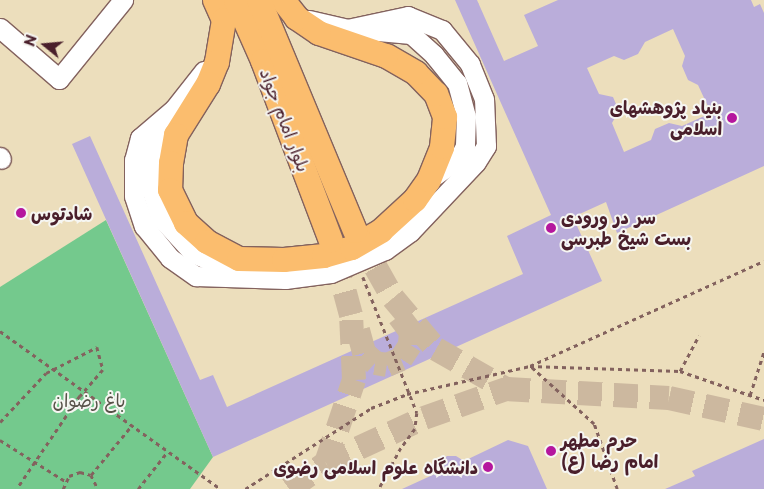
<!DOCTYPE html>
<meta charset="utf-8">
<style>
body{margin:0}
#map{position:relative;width:764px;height:489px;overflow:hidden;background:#ecdebc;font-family:"Playpen Sans","Playpen Sans Arabic",sans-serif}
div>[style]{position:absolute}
.green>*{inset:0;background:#74c98d}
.building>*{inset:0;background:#baadda}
.major-tunnel>*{height:24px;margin-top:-12px;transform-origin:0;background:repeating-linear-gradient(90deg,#ccb89f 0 24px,transparent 0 36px)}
.path>*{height:2.5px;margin-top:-1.25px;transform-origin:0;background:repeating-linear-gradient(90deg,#83625e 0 4px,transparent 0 8px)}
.roads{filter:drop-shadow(1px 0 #83625e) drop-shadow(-1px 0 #83625e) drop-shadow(0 1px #83625e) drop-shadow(0 -1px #83625e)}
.minor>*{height:19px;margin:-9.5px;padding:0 9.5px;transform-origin:9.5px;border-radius:9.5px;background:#fff}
.major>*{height:24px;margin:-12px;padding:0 12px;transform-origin:12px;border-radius:12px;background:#fbbd6e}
.dots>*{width:14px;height:14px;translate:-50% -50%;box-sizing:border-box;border:2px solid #f6f6f2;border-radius:50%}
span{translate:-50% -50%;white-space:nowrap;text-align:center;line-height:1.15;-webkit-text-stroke:4px #f6f6f2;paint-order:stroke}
.poi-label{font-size:18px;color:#4a1f2b;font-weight:700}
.right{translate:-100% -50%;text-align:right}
.left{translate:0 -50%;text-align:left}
.street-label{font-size:18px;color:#4a1f2b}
.park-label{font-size:18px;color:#575248}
.north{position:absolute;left:20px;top:20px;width:50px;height:50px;-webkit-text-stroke:4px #f6f6f2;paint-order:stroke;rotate:287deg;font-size:14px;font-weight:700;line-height:20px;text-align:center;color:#4a1f2b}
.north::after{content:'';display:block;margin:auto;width:18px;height:22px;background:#4a1f2b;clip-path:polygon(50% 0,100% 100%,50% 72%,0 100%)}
</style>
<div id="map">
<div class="green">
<div style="clip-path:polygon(106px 220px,213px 457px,190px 489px,0 489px,0 287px)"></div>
</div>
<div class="building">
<div style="clip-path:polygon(evenodd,455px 0,477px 0,504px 61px,538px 46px,524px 15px,558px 0,751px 0,754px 7px,760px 4px,764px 13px,764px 166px,617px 233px,606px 202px,573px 217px,602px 281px,213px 457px,72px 144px,90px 136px,200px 380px,213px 375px,227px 407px,523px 274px,507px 236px,551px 215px,455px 0,673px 29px,685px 56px,682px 66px,688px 80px,698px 85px,711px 113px,682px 126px,669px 123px,655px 129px,651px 140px,624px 152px,612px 123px,619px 111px,613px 97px,599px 94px,587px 68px,614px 56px,624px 60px,638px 54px,645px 42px,673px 29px)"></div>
<div style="clip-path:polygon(764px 439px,764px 489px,665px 489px,695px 476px,692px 471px)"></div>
<div style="clip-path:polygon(508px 440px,528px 446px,547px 489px,402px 489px,437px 473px,440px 462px,447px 456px,456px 456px,464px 461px)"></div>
</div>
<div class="major-tunnel">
<div style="left:358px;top:236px;width:71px;rotate:60.6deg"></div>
<div style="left:393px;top:298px;width:67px;rotate:49.9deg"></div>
<div style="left:436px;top:349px;width:81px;rotate:29.7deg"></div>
<div style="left:358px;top:330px;width:24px;rotate:75deg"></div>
<div style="left:364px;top:353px;width:15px;rotate:42deg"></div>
<div style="left:375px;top:363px;width:12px;rotate:9deg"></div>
<div style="left:387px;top:365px;width:15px;rotate:-23deg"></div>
<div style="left:401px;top:359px;width:17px;rotate:-57deg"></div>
<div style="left:410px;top:345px;width:13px;rotate:-86deg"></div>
<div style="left:411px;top:332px;width:20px;rotate:-127deg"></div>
<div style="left:326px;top:463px;width:88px;rotate:-71.4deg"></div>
<div style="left:354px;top:380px;width:65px;rotate:-92.6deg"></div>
<div style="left:351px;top:315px;width:69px;rotate:-105deg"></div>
<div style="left:289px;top:489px;width:45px;rotate:-35.1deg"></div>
<div style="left:326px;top:463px;width:108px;rotate:-24.7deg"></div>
<div style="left:424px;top:418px;width:87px;rotate:-19.5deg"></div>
<div style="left:506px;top:389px;width:163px;rotate:3.2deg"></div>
<div style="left:669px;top:398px;width:97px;rotate:12.5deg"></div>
</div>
<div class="path">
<div style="left:363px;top:277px;width:146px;rotate:68.3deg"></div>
<div style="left:417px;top:413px;width:16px;rotate:97deg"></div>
<div style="left:415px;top:429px;width:24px;rotate:126deg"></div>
<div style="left:401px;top:448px;width:47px;rotate:118.2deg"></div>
<div style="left:0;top:331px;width:272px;rotate:35.6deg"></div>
<div style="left:680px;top:371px;width:40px;rotate:-62deg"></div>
<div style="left:750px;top:395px;width:46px;rotate:-72.3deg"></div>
<div style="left:0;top:422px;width:67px;rotate:-46.8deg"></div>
<div style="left:46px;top:373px;width:57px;rotate:-27deg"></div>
<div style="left:97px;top:347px;width:24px;rotate:75deg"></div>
<div style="left:103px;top:370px;width:35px;rotate:131deg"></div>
<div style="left:80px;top:396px;width:112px;rotate:124.1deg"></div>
<div style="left:0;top:440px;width:77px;rotate:32.2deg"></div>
<div style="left:91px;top:475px;width:65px;rotate:-50.6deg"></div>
<div style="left:63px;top:489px;width:14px;rotate:-65deg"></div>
<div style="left:69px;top:476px;width:12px;rotate:-20deg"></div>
<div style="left:80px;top:472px;width:11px;rotate:15deg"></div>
<div style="left:91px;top:475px;width:16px;rotate:63deg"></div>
<div style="left:138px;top:489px;width:48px;rotate:-51.7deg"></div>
<div style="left:245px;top:489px;width:150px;rotate:-32.7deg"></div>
<div style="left:371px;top:408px;width:39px;rotate:-21deg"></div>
<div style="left:407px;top:394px;width:126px;rotate:-12.8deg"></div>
<div style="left:530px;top:366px;width:150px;rotate:1.9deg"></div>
<div style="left:680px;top:371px;width:89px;rotate:19deg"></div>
<div style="left:617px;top:489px;width:69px;rotate:-109.5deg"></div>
<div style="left:594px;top:424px;width:86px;rotate:-137.8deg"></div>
<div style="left:530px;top:366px;width:256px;rotate:-24.2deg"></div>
</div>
<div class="roads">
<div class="minor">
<div style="left:0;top:28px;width:78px;rotate:40.8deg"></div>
<div style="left:59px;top:79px;width:102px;rotate:-51deg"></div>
<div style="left:367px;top:30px;width:44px;rotate:5.2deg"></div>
<div style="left:411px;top:34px;width:31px;rotate:42deg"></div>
<div style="left:434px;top:55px;width:36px;rotate:51deg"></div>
<div style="left:457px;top:83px;width:34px;rotate:75deg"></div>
<div style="left:466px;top:116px;width:30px;rotate:92deg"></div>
<div style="left:465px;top:146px;width:13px;rotate:117deg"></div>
<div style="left:459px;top:158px;width:37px;rotate:144deg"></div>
<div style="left:204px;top:71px;width:48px;rotate:128.3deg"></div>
<div style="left:174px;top:109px;width:45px;rotate:139.5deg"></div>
<div style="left:140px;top:138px;width:23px;rotate:105deg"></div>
<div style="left:134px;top:160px;width:36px;rotate:90deg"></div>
<div style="left:134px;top:196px;width:32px;rotate:72deg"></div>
<div style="left:144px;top:226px;width:41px;rotate:50.9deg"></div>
<div style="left:170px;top:258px;width:32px;rotate:35deg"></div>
<div style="left:196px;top:276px;width:89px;rotate:1.9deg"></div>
<div style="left:285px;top:279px;width:46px;rotate:-7.4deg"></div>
<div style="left:331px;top:273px;width:59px;rotate:-23.1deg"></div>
<div style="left:385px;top:250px;width:31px;rotate:-36deg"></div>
<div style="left:410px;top:232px;width:96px;rotate:-46.7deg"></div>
<div style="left:476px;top:162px;width:19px;rotate:-58deg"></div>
<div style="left:486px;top:146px;width:47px;rotate:-92.4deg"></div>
<div style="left:484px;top:99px;width:38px;rotate:-112deg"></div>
<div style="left:470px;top:64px;width:44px;rotate:-129.5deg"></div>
<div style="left:442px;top:30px;width:37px;rotate:-158deg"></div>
<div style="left:408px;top:16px;width:61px;rotate:167.8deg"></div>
<div style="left:348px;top:29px;width:40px;rotate:-167deg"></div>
<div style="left:166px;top:120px;width:14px;rotate:120deg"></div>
<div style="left:159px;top:132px;width:26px;rotate:106deg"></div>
<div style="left:152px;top:157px;width:28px;rotate:94deg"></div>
<div style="left:150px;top:185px;width:34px;rotate:73deg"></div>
<div style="left:160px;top:217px;width:49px;rotate:47.5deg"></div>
<div style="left:193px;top:253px;width:20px;rotate:24deg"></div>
<div style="left:211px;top:261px;width:28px;rotate:-4deg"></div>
<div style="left:0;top:157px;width:2px;rotate:63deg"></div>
</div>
<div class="major">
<div style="left:215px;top:0;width:22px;rotate:66deg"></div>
<div style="left:224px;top:20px;width:43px;rotate:99.5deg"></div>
<div style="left:217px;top:62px;width:24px;rotate:112deg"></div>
<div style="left:208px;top:84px;width:60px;rotate:122.1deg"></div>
<div style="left:176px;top:135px;width:28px;rotate:100deg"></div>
<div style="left:171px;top:163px;width:27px;rotate:92deg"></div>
<div style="left:170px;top:190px;width:37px;rotate:64deg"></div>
<div style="left:186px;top:223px;width:28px;rotate:42deg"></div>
<div style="left:207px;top:242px;width:36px;rotate:28deg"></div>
<div style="left:239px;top:259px;width:45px;rotate:1.3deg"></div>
<div style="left:284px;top:260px;width:40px;rotate:-5.7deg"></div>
<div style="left:324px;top:256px;width:29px;rotate:-16deg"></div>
<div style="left:352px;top:248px;width:34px;rotate:-30deg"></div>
<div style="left:381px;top:231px;width:46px;rotate:-42.4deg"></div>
<div style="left:415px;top:200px;width:24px;rotate:-55deg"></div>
<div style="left:429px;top:180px;width:35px;rotate:-68deg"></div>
<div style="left:442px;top:147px;width:30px;rotate:-84deg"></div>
<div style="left:445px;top:117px;width:25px;rotate:-111deg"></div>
<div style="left:436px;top:94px;width:29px;rotate:-134deg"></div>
<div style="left:416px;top:73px;width:34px;rotate:-150deg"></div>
<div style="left:386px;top:56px;width:71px;rotate:-161.1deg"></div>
<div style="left:319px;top:33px;width:27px;rotate:-146deg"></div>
<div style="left:297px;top:18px;width:23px;rotate:-128deg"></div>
<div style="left:236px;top:0;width:67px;rotate:66.1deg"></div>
<div style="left:263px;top:61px;width:192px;rotate:69.3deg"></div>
<div style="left:259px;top:0;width:250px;rotate:67.4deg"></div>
</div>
</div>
<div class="dots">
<div style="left:732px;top:118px;background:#b5179e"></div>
<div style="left:21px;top:213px;background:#b5179e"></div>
<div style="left:551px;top:228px;background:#b5179e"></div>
<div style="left:551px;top:451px;background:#b5179e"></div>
<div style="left:488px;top:467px;background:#b5179e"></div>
</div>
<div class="poi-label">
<span class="right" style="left:722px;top:118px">بنیاد پژوهشهای<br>اسلامی</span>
<span class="left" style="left:31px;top:213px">شادتوس</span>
<span class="left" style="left:561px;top:228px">سر در ورودی<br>بست شیخ طبرسی</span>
<span class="left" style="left:561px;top:451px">حرم مطهر<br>امام رضا (ع)</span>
<span class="right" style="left:478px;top:467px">دانشگاه علوم اسلامی رضوی</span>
</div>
<div class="street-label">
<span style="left:285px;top:120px;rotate:69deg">بلوار امام جواد</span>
</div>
<div class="park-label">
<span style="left:89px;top:400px">باغ رضوان</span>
</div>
<div class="north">N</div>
</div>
